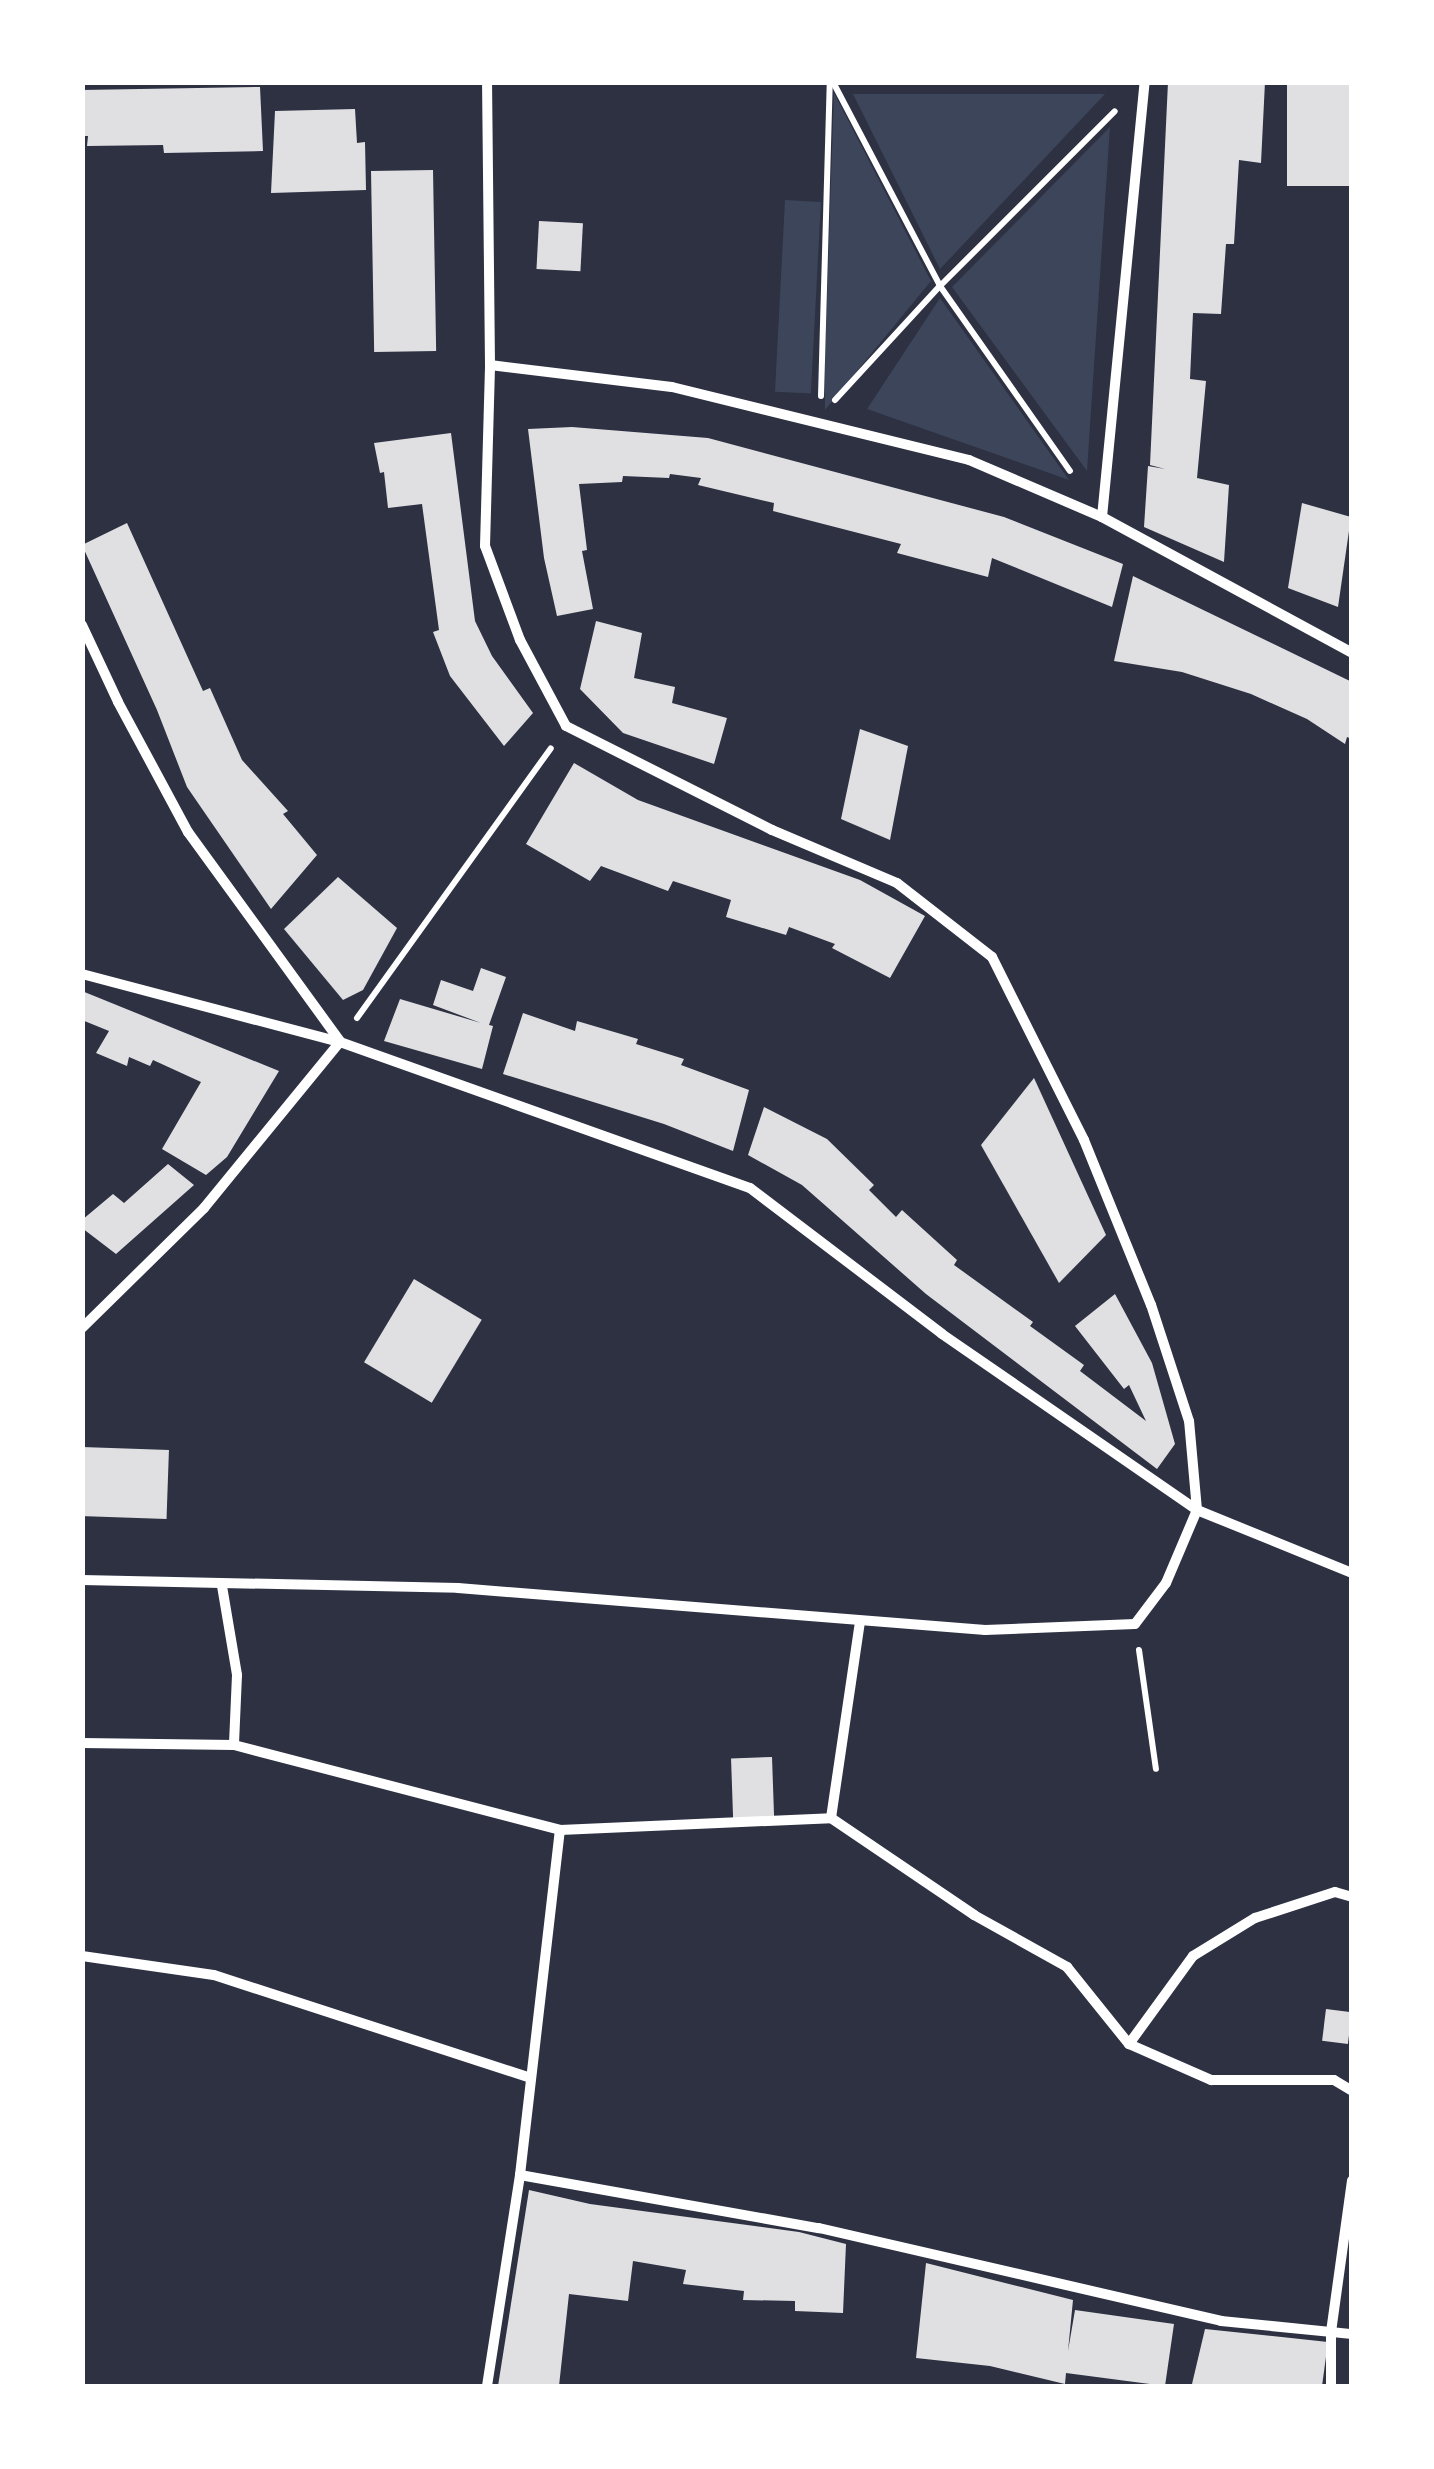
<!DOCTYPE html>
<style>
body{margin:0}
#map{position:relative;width:1434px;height:2469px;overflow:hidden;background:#2d3142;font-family:Arial,sans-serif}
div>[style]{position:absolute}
.green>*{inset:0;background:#3c4559;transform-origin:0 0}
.building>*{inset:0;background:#e0e0e3;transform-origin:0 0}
.path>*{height:6px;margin:-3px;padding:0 3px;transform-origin:3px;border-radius:3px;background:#fff}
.minor>*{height:10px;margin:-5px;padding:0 5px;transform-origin:5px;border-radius:5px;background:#fff}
span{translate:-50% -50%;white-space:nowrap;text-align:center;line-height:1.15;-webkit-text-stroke:10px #fff;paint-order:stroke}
.frame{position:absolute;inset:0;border:85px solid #fff;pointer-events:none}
</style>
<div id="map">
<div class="green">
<div style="clip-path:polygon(834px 93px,931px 281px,825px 410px,825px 356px)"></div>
<div style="clip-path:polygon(853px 94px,1105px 94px,940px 269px)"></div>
<div style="clip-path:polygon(1110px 127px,1087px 471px,952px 287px)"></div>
<div style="left:785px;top:200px;width:36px;height:192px;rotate:3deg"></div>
<div style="clip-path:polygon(940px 298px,1069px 480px,867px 409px)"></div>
</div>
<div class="building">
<div style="clip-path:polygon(1168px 82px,1265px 82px,1261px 163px,1239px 160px,1234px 244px,1226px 244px,1221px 314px,1193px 313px,1190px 379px,1206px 381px,1197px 478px,1229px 485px,1224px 562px,1144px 527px,1148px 466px,1165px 469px,1150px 465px)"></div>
<div style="left:1287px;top:83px;width:65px;height:103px"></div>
<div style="clip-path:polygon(260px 87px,263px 151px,164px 153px,163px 145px,87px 146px,88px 136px,82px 136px,82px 90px)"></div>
<div style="clip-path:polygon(355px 109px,357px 143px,365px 142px,366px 190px,271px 193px,275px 111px)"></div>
<div style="left:433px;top:170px;width:181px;height:62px;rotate:89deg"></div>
<div style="left:539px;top:221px;width:44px;height:48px;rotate:3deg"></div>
<div style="clip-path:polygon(572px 427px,708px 438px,1004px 517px,1123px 564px,1112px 607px,992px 558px,988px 577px,897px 553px,901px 544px,773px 511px,774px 503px,698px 485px,701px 478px,670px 474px,669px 478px,623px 476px,622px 482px,579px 484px,587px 550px,582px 551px,593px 609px,557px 616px,544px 558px,528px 429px)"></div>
<div style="clip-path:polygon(451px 433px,475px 621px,492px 656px,533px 713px,504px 746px,450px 676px,433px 632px,439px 630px,422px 504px,388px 508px,384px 472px,380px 473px,374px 443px)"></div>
<div style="clip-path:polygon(1302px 503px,1351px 517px,1338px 607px,1288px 588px)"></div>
<div style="clip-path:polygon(127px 523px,203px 691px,210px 688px,242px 760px,288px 811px,283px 814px,317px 855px,271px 909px,187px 787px,157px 710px,82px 545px)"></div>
<div style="clip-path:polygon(1133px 576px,1352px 682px,1352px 739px,1347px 737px,1345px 744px,1307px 719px,1251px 694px,1182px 672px,1114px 661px)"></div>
<div style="clip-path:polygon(596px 621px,642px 633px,634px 678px,675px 687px,672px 703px,727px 718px,714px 764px,623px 733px,580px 689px)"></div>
<div style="clip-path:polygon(860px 729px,908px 746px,890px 840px,841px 819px)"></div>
<div style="clip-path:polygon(574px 763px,638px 800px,860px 880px,925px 916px,890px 978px,832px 948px,835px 944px,789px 927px,786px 935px,726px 917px,731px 900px,673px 881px,668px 891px,601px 866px,590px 881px,526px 844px)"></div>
<div style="clip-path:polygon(338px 877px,397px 928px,363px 990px,343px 1000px,284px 929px)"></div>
<div style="clip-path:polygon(481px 968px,506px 977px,489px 1025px,493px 1026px,482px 1069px,384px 1041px,400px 999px,481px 1023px,433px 1005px,441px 980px,473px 991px)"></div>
<div style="clip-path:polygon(82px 991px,279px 1071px,227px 1157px,206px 1175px,162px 1149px,201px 1082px,153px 1060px,150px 1066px,129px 1057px,127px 1066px,96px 1053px,109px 1031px,82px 1020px)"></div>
<div style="clip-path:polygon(523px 1013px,575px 1031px,577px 1021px,638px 1039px,636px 1044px,684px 1059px,681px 1065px,749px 1090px,733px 1151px,664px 1124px,503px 1074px)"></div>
<div style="clip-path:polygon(1034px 1078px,1106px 1235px,1059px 1283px,981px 1145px)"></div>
<div style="clip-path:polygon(764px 1107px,827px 1139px,874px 1185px,869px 1190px,896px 1217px,902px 1210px,957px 1260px,954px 1265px,1033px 1322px,1030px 1326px,1084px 1365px,1080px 1371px,1146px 1421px,1129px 1385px,1124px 1389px,1075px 1326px,1115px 1294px,1152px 1363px,1175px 1444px,1157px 1469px,926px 1294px,802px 1185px,748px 1155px)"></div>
<div style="clip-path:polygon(168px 1164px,194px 1185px,116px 1254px,82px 1228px,82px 1220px,113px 1194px,124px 1203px)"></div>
<div style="left:414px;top:1279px;width:79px;height:97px;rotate:31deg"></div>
<div style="left:82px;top:1447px;width:87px;height:69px;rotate:2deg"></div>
<div style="left:772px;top:1757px;width:61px;height:41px;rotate:88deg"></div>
<div style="left:1326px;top:2009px;width:26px;height:32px;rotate:7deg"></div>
<div style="clip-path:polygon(529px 2190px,590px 2204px,799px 2232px,846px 2244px,843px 2313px,795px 2311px,795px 2301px,743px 2300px,744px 2291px,683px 2284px,686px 2270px,633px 2261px,628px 2301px,569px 2294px,559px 2386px,498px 2386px)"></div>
<div style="clip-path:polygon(926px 2263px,1073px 2300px,1068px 2351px,1075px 2310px,1174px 2324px,1165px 2386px,1066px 2373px,1065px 2384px,990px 2366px,916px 2358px)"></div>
<div style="clip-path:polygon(1205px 2329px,1328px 2342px,1322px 2386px,1192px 2384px)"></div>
</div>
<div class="path">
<div style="left:833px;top:82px;width:230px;rotate:62.3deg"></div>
<div style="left:940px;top:286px;width:226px;rotate:54.9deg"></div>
<div style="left:821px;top:396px;width:314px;rotate:-88.4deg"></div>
<div style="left:835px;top:400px;width:155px;rotate:-47.4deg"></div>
<div style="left:940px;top:286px;width:247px;rotate:-45deg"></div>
<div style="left:357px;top:1018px;width:332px;rotate:-54.3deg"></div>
<div style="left:1139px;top:1650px;width:120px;rotate:81.9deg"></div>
</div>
<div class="minor">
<div style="left:490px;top:365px;width:183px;rotate:6.9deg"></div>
<div style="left:672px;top:387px;width:306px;rotate:13.8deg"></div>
<div style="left:969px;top:460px;width:145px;rotate:23.2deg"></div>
<div style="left:1102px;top:517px;width:285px;rotate:28.5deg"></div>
<div style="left:1102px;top:517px;width:437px;rotate:-84.4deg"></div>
<div style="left:82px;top:625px;width:85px;rotate:64.9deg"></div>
<div style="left:118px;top:702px;width:148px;rotate:61.7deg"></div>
<div style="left:188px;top:832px;width:258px;rotate:54deg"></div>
<div style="left:82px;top:974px;width:267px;rotate:14.8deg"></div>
<div style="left:340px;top:1042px;width:435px;rotate:19.6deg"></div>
<div style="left:750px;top:1188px;width:241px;rotate:37.2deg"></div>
<div style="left:942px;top:1334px;width:310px;rotate:34.6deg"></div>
<div style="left:1197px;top:1510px;width:167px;rotate:22.1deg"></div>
<div style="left:82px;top:1328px;width:171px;rotate:-44.5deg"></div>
<div style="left:204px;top:1208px;width:215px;rotate:-50.7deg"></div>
<div style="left:82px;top:1580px;width:376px;rotate:1.2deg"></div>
<div style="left:458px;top:1588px;width:529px;rotate:4.56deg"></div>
<div style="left:985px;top:1630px;width:150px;rotate:-2.3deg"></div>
<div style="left:1135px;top:1624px;width:51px;rotate:-52.9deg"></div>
<div style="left:1166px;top:1583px;width:79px;rotate:-67deg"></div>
<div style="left:1197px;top:1510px;width:89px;rotate:-95.1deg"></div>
<div style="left:1189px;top:1421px;width:122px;rotate:-108.1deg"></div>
<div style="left:1151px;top:1305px;width:178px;rotate:-112.1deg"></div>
<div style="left:1084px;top:1140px;width:205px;rotate:-116.7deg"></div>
<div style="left:992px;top:957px;width:120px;rotate:-142.1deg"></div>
<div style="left:897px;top:883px;width:136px;rotate:-157deg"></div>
<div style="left:772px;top:830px;width:231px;rotate:-153.2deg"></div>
<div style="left:566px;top:726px;width:98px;rotate:-118.1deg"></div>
<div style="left:520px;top:640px;width:100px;rotate:-110.4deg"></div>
<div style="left:485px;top:546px;width:181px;rotate:-88.4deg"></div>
<div style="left:490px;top:365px;width:283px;rotate:-90.6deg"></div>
<div style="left:222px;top:1586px;width:90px;rotate:80.4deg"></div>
<div style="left:237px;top:1675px;width:70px;rotate:92.5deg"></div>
<div style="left:82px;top:1743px;width:152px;rotate:0.8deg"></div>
<div style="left:234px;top:1745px;width:337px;rotate:14.6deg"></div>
<div style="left:560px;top:1830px;width:271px;rotate:-2.5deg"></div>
<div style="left:831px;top:1818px;width:173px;rotate:34.1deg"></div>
<div style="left:974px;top:1915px;width:107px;rotate:29.2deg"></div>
<div style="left:1067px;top:1967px;width:99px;rotate:51.2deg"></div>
<div style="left:1129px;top:2044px;width:90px;rotate:23.7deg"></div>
<div style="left:1211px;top:2080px;width:123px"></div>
<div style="left:1334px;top:2080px;width:21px;rotate:31deg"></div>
<div style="left:831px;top:1818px;width:198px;rotate:-81.6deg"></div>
<div style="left:82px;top:1956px;width:133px;rotate:8.2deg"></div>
<div style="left:214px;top:1975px;width:330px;rotate:18deg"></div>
<div style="left:1129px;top:2044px;width:109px;rotate:-54deg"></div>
<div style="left:1193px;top:1956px;width:73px;rotate:-31.5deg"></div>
<div style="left:1255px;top:1918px;width:84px;rotate:-18deg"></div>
<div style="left:1335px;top:1892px;width:18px;rotate:16deg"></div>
<div style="left:520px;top:2175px;width:304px;rotate:10.1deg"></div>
<div style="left:819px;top:2228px;width:413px;rotate:13deg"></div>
<div style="left:1221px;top:2321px;width:132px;rotate:5.7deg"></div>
<div style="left:487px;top:2386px;width:214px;rotate:-81.1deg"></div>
<div style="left:520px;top:2175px;width:347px;rotate:-83.4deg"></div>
<div style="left:1331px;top:2386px;width:54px;rotate:-90deg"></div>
<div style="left:1331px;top:2332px;width:153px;rotate:-82.1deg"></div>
</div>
<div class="frame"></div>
</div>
